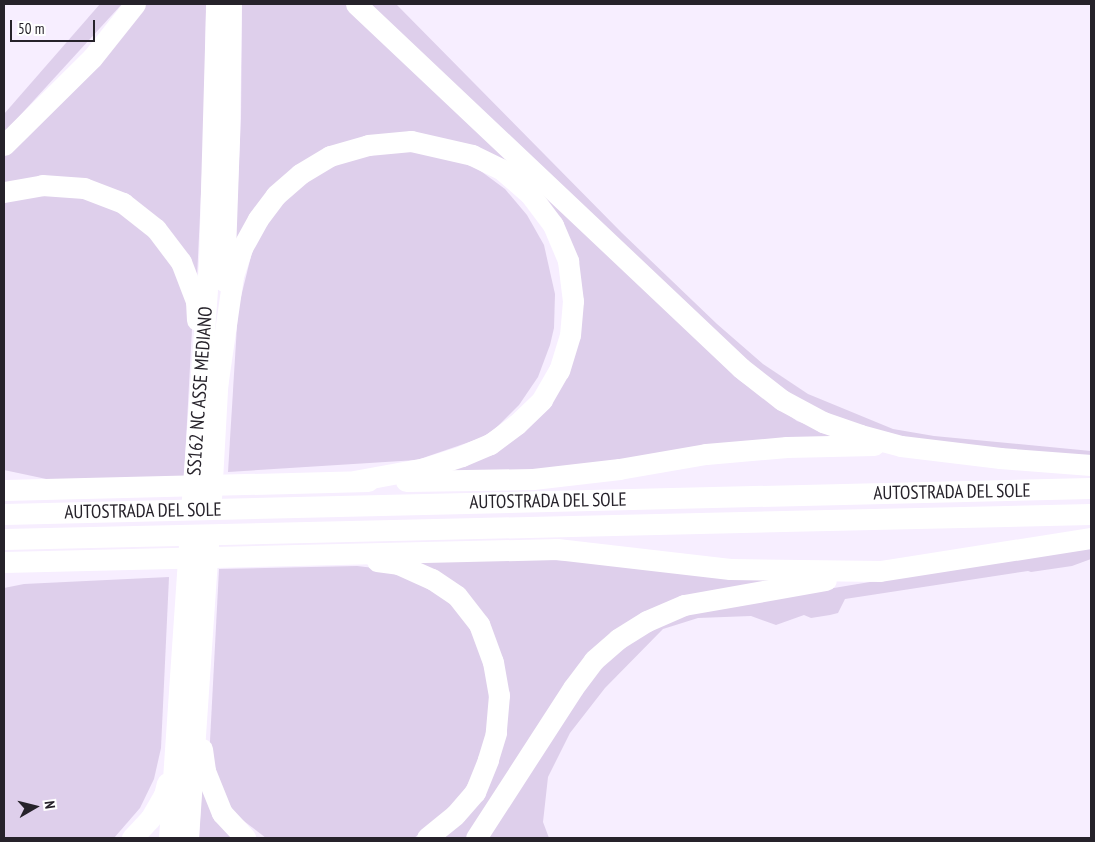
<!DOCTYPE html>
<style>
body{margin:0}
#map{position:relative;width:1095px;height:842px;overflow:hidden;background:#f7eeff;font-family:"PT Sans Narrow",sans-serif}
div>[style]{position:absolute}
.green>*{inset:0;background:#decfeb}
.highway>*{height:21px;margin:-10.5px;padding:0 10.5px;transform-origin:10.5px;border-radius:10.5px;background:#fff}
span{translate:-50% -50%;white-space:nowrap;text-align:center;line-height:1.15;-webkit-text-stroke:4px #fff;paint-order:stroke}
.street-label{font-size:19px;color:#26222a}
.frame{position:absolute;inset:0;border:5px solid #26222a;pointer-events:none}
.north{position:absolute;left:10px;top:782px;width:50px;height:50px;-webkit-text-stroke:4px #fff;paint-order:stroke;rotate:82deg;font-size:14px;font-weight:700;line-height:20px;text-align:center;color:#26222a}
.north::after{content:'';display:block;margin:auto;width:18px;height:22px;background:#26222a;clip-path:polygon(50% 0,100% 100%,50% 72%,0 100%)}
.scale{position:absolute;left:10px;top:20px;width:85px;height:22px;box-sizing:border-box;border:2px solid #26222a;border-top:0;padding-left:6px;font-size:15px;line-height:18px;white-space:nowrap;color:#26222a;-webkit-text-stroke:4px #fff;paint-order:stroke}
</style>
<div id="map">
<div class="green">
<div style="clip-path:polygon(100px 4px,122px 4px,4px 133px,4px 114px)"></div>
<div style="clip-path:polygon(138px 4px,206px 4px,204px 131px,197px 278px,134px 201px,4px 185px,4px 150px)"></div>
<div style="clip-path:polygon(242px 4px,348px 4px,739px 380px,797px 421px,841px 437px,567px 469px,447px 473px,487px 454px,571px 354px,556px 224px,468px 147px,330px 149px,235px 247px,241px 118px)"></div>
<div style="clip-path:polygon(365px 4px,396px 4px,622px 233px,717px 324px,763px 364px,808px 394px,893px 429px,934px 436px,1091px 451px,1091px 461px,876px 434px,807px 407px,744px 363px)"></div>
<div style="clip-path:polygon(380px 148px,447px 155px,478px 169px,505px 189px,527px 215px,544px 245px,555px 294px,554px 328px,550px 345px,538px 377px,519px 405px,495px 429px,481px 438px,417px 460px,228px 472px,238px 309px,253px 248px,278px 204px,316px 171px)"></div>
<div style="clip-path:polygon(61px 191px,121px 210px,168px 254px,191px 313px,192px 329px,184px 478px,51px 480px,4px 470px,4px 198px)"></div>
<div style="clip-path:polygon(1091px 545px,1091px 559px,1072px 566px,1031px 572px,1028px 571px,845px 599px,838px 613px,830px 615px,811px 618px,804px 615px,776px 625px,751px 616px,698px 618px,663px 629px,605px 688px,570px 733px,548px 777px,543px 822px,549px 838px,481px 838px,602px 661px,678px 614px)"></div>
<div style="clip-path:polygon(529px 559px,597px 562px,783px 577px,621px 629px,468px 838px,435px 838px,481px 787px,494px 646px,419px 566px,419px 560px)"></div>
<div style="clip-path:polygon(357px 566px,391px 570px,426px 582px,463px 615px,486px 660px,492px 711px,482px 761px,455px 805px,414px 838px,266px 838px,228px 809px,209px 760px,219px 569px)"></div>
<div style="clip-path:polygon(169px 577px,161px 748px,154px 779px,140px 808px,114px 838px,4px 838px,4px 588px,24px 584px)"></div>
<div style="clip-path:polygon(202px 785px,235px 838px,199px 838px)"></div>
</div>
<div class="highway">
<div style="left:356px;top:4px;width:530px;rotate:43.39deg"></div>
<div style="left:741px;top:368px;width:52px;rotate:38deg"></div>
<div style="left:782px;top:400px;width:47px;rotate:28.2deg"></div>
<div style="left:823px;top:422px;width:39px;rotate:19deg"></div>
<div style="left:860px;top:435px;width:42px;rotate:15deg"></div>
<div style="left:901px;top:446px;width:100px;rotate:6.9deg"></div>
<div style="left:1000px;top:458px;width:91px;rotate:4.4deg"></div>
<div style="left:4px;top:145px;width:124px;rotate:-44.7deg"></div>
<div style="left:92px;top:58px;width:69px;rotate:-51.5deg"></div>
<div style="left:4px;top:192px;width:39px;rotate:-10deg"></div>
<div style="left:42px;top:185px;width:42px;rotate:4.1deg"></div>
<div style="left:84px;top:188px;width:42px;rotate:21deg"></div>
<div style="left:123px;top:203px;width:42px;rotate:38.2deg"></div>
<div style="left:156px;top:229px;width:41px;rotate:52.9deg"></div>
<div style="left:181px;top:262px;width:42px;rotate:69deg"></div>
<div style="left:196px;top:301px;width:19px;rotate:87deg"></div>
<div style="left:224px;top:281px;width:141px;rotate:-88deg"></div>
<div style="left:229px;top:140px;width:136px;rotate:-89.2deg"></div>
<div style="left:217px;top:387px;width:112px;rotate:-81.8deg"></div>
<div style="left:233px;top:276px;width:29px;rotate:-72deg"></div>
<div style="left:242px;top:248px;width:33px;rotate:-61deg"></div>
<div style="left:258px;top:219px;width:30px;rotate:-53deg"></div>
<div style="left:276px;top:195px;width:32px;rotate:-41deg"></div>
<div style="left:300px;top:174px;width:35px;rotate:-31deg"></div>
<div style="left:330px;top:156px;width:40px;rotate:-16deg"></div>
<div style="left:368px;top:145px;width:43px;rotate:-5.3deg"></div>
<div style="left:411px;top:141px;width:63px;rotate:12.9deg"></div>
<div style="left:472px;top:155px;width:32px;rotate:26deg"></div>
<div style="left:501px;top:169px;width:37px;rotate:41deg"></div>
<div style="left:529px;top:193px;width:40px;rotate:53deg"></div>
<div style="left:553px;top:225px;width:39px;rotate:67deg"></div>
<div style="left:568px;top:261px;width:40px;rotate:82.9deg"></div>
<div style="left:573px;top:301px;width:34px;rotate:95deg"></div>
<div style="left:570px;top:335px;width:37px;rotate:107deg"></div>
<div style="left:559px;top:370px;width:34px;rotate:120deg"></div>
<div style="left:542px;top:400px;width:35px;rotate:136deg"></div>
<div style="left:517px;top:424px;width:34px;rotate:143deg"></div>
<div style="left:490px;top:444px;width:30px;rotate:157deg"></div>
<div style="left:462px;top:456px;width:39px;rotate:162deg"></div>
<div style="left:425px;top:468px;width:71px;rotate:169.5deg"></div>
<div style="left:406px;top:481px;width:127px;rotate:-0.9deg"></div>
<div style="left:533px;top:479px;width:87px;rotate:-6.6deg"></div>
<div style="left:619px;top:469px;width:88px;rotate:-9.8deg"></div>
<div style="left:706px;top:454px;width:81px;rotate:-4.9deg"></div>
<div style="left:787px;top:447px;width:87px;rotate:-1.3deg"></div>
<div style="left:4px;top:490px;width:364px;rotate:-1.4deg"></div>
<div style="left:211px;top:498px;width:124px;rotate:-86.8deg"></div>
<div style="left:192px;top:499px;width:238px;rotate:-85.9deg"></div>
<div style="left:209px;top:262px;width:258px;rotate:-88.4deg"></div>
<div style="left:4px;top:514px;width:1087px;rotate:-1.37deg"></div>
<div style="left:4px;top:539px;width:1087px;rotate:-1.32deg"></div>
<div style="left:377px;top:561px;width:21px;rotate:8deg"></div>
<div style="left:398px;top:564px;width:37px;rotate:24deg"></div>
<div style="left:432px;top:579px;width:30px;rotate:34deg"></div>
<div style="left:457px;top:596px;width:36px;rotate:52deg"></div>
<div style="left:479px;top:624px;width:40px;rotate:69.8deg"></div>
<div style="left:493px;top:662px;width:34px;rotate:80deg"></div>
<div style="left:499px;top:695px;width:38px;rotate:95deg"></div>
<div style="left:496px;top:733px;width:28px;rotate:107deg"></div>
<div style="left:488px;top:760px;width:35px;rotate:112deg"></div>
<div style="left:475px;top:792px;width:30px;rotate:131deg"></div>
<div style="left:455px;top:815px;width:36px;rotate:141deg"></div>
<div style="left:4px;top:562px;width:553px;rotate:-1.35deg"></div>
<div style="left:557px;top:549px;width:174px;rotate:6.6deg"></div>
<div style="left:730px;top:569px;width:150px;rotate:0.8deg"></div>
<div style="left:880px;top:571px;width:214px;rotate:-8.9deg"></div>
<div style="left:202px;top:749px;width:22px;rotate:82deg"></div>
<div style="left:205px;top:771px;width:45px;rotate:68deg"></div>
<div style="left:222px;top:813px;width:34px;rotate:47deg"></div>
<div style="left:132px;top:838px;width:26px;rotate:-47deg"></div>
<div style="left:150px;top:819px;width:28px;rotate:-60deg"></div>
<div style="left:164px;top:795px;width:12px;rotate:-76deg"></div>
<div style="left:169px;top:838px;width:295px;rotate:-86.1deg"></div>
<div style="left:188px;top:838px;width:296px;rotate:-86.1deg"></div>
<div style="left:476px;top:838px;width:179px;rotate:-57.1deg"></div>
<div style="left:573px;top:688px;width:35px;rotate:-53deg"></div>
<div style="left:594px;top:660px;width:32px;rotate:-41deg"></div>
<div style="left:618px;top:639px;width:34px;rotate:-32deg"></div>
<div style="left:647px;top:621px;width:40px;rotate:-23.4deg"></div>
<div style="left:684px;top:605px;width:144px;rotate:-10deg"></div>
</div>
<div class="street-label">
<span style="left:200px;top:391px;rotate:-86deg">SS162 NC ASSE MEDIANO</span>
<span style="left:952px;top:492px;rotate:-1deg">AUTOSTRADA DEL SOLE</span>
<span style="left:548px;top:501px;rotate:-1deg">AUTOSTRADA DEL SOLE</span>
<span style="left:143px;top:511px;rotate:-1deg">AUTOSTRADA DEL SOLE</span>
</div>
<div class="frame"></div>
<div class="north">N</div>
<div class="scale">50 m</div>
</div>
